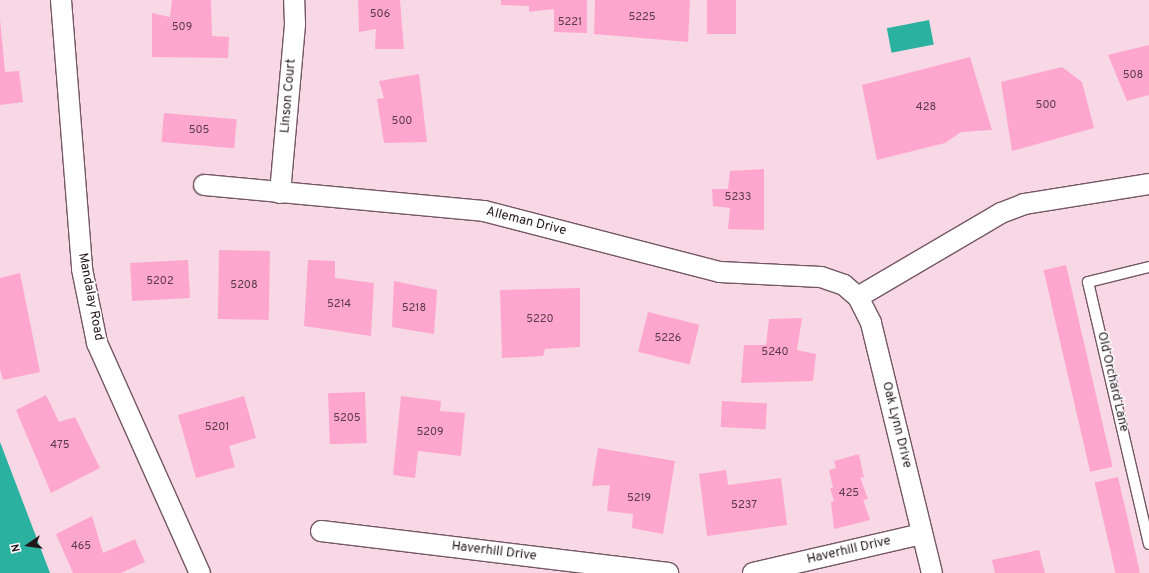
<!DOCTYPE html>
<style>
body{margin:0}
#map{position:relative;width:1149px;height:573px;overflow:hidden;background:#f9d8e5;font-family:Overpass,sans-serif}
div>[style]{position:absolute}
.water>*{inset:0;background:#2ab19f;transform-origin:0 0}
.building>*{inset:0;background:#fea6cd;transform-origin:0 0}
.roads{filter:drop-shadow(1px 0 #735762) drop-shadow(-1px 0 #735762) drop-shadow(0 1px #735762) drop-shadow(0 -1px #735762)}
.lane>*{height:10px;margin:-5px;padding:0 5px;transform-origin:5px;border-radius:5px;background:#fff}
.street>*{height:20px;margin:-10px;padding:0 10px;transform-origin:10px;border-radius:10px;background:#fff}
span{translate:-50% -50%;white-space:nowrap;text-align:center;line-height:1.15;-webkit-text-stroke:3px #fff;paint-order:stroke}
.number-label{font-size:11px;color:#593a48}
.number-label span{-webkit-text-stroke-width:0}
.street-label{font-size:13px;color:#22161b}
.north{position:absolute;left:8px;top:525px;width:40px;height:40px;-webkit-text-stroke:3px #fff;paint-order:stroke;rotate:257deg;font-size:11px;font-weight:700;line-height:16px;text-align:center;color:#22161b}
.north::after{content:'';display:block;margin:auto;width:14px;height:18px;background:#22161b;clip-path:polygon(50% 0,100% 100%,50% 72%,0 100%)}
</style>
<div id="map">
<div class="water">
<div style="left:929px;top:20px;width:25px;height:43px;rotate:79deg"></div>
<div style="clip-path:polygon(0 442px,50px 573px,0 573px)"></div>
</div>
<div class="building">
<div style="clip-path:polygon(172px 0,211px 0,212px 36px,229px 37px,228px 58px,152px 57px,152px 13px,170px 17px)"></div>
<div style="clip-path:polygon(358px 0,400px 0,404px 49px,375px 49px,376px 29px,359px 32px)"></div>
<div style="clip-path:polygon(501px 0,587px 0,587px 33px,554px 32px,554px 9px,529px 12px,529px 6px,501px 5px)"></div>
<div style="clip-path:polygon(595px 0,690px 0,688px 42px,594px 34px)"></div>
<div style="left:707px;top:0;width:29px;height:34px"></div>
<div style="clip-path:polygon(0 19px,5px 72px,19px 71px,23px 102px,0 105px)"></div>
<div style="clip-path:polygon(1149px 45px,1149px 95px,1127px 101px,1108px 55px)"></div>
<div style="clip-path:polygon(970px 57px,992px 130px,961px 132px,945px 143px,877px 160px,862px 85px)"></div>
<div style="clip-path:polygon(1062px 67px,1082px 82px,1094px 128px,1012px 151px,1001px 82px)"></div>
<div style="clip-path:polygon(419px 74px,427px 142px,384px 143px,377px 99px,384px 98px,379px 81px)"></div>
<div style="left:164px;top:113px;width:73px;height:29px;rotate:5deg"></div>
<div style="clip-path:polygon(764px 169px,764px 230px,728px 229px,730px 208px,713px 206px,712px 189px,728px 189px,730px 171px)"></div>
<div style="left:219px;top:250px;width:51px;height:69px;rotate:1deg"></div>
<div style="left:188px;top:260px;width:38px;height:58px;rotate:87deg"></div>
<div style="clip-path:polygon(308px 260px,335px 261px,335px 278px,374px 283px,371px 336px,304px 326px)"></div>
<div style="left:1066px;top:265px;width:207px;height:23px;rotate:77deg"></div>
<div style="clip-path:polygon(20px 273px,40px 372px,3px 380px,0 369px,0 278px)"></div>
<div style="clip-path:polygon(394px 281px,437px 290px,434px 334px,392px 327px)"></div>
<div style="clip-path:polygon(580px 288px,580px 347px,545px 349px,543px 356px,502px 358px,500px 290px)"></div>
<div style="left:648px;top:312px;width:53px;height:41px;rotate:14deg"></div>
<div style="clip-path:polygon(802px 318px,797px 350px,816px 354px,813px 381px,741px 383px,744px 345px,766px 345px,769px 319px)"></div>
<div style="left:365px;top:392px;width:51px;height:37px;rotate:88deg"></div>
<div style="clip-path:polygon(46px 395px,59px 422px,75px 417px,100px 468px,51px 493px,16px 410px)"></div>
<div style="clip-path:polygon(244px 396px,256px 438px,229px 446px,235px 467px,196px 478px,178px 415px)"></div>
<div style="clip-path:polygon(401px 396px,441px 401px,440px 411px,465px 413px,461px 456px,418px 451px,415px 478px,393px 475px)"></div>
<div style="left:722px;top:401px;width:45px;height:26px;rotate:3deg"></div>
<div style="clip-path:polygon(598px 448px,675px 461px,663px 534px,632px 528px,633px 514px,607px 511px,610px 485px,592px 486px)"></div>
<div style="clip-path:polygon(859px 454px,864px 478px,860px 477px,868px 499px,863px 500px,870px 520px,834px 529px,831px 502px,834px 501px,830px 488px,833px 488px,829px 470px,836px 468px,834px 461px)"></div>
<div style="clip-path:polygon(726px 470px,728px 485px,781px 478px,787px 525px,707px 536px,699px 474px)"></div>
<div style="left:1118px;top:477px;width:98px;height:24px;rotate:77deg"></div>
<div style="clip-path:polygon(92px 516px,103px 553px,135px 539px,145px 562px,121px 573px,73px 573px,56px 534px)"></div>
<div style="clip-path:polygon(1039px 550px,1045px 573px,995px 573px,992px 560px)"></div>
</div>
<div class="roads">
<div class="lane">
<div style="left:1149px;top:267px;width:63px;rotate:166.2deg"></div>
<div style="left:1088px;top:282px;width:269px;rotate:76.9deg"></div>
</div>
<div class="street">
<div style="left:61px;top:0;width:270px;rotate:85.5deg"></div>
<div style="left:82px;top:269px;width:76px;rotate:78.5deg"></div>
<div style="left:97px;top:343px;width:252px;rotate:65.9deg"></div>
<div style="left:204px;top:185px;width:281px;rotate:5.3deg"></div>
<div style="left:484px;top:211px;width:244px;rotate:14.5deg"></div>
<div style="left:720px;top:272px;width:101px;rotate:2.8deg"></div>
<div style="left:821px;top:277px;width:24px;rotate:19deg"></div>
<div style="left:844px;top:285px;width:18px;rotate:41deg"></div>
<div style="left:858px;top:297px;width:29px;rotate:63deg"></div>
<div style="left:871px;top:323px;width:257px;rotate:76.3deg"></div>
<div style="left:280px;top:193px;width:170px;rotate:-84.9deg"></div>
<div style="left:295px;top:24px;width:24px;rotate:-92deg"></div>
<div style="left:858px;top:297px;width:166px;rotate:-30.4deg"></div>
<div style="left:1001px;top:213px;width:25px;rotate:-21deg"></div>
<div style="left:1024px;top:204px;width:127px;rotate:-9.1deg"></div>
<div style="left:321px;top:531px;width:350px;rotate:6.9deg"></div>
<div style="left:753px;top:573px;width:173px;rotate:-13deg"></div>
</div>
</div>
<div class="number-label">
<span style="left:380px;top:14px">506</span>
<span style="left:642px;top:17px">5225</span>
<span style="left:570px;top:22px">5221</span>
<span style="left:182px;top:27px">509</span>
<span style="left:1133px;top:75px">508</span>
<span style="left:1046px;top:105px">500</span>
<span style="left:926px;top:107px">428</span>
<span style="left:402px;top:121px">500</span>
<span style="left:199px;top:130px">505</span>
<span style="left:738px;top:197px">5233</span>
<span style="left:160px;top:281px">5202</span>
<span style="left:244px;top:285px">5208</span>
<span style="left:339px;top:304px">5214</span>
<span style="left:414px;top:308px">5218</span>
<span style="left:540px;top:319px">5220</span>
<span style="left:668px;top:338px">5226</span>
<span style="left:775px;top:352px">5240</span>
<span style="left:347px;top:418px">5205</span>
<span style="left:217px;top:427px">5201</span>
<span style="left:430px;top:432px">5209</span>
<span style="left:60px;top:445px">475</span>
<span style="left:849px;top:493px">425</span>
<span style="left:639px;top:498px">5219</span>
<span style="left:744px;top:505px">5237</span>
<span style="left:81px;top:546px">465</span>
</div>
<div class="street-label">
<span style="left:289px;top:96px;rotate:-85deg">Linson Court</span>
<span style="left:526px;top:222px;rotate:14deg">Alleman Drive</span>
<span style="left:90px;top:297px;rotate:79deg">Mandalay Road</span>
<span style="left:1112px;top:382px;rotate:77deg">Old Orchard Lane</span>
<span style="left:896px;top:425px;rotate:76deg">Oak Lynn Drive</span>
<span style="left:849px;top:551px;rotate:-13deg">Haverhill Drive</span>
<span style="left:494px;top:552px;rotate:7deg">Haverhill Drive</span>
</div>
<div class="north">N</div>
</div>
